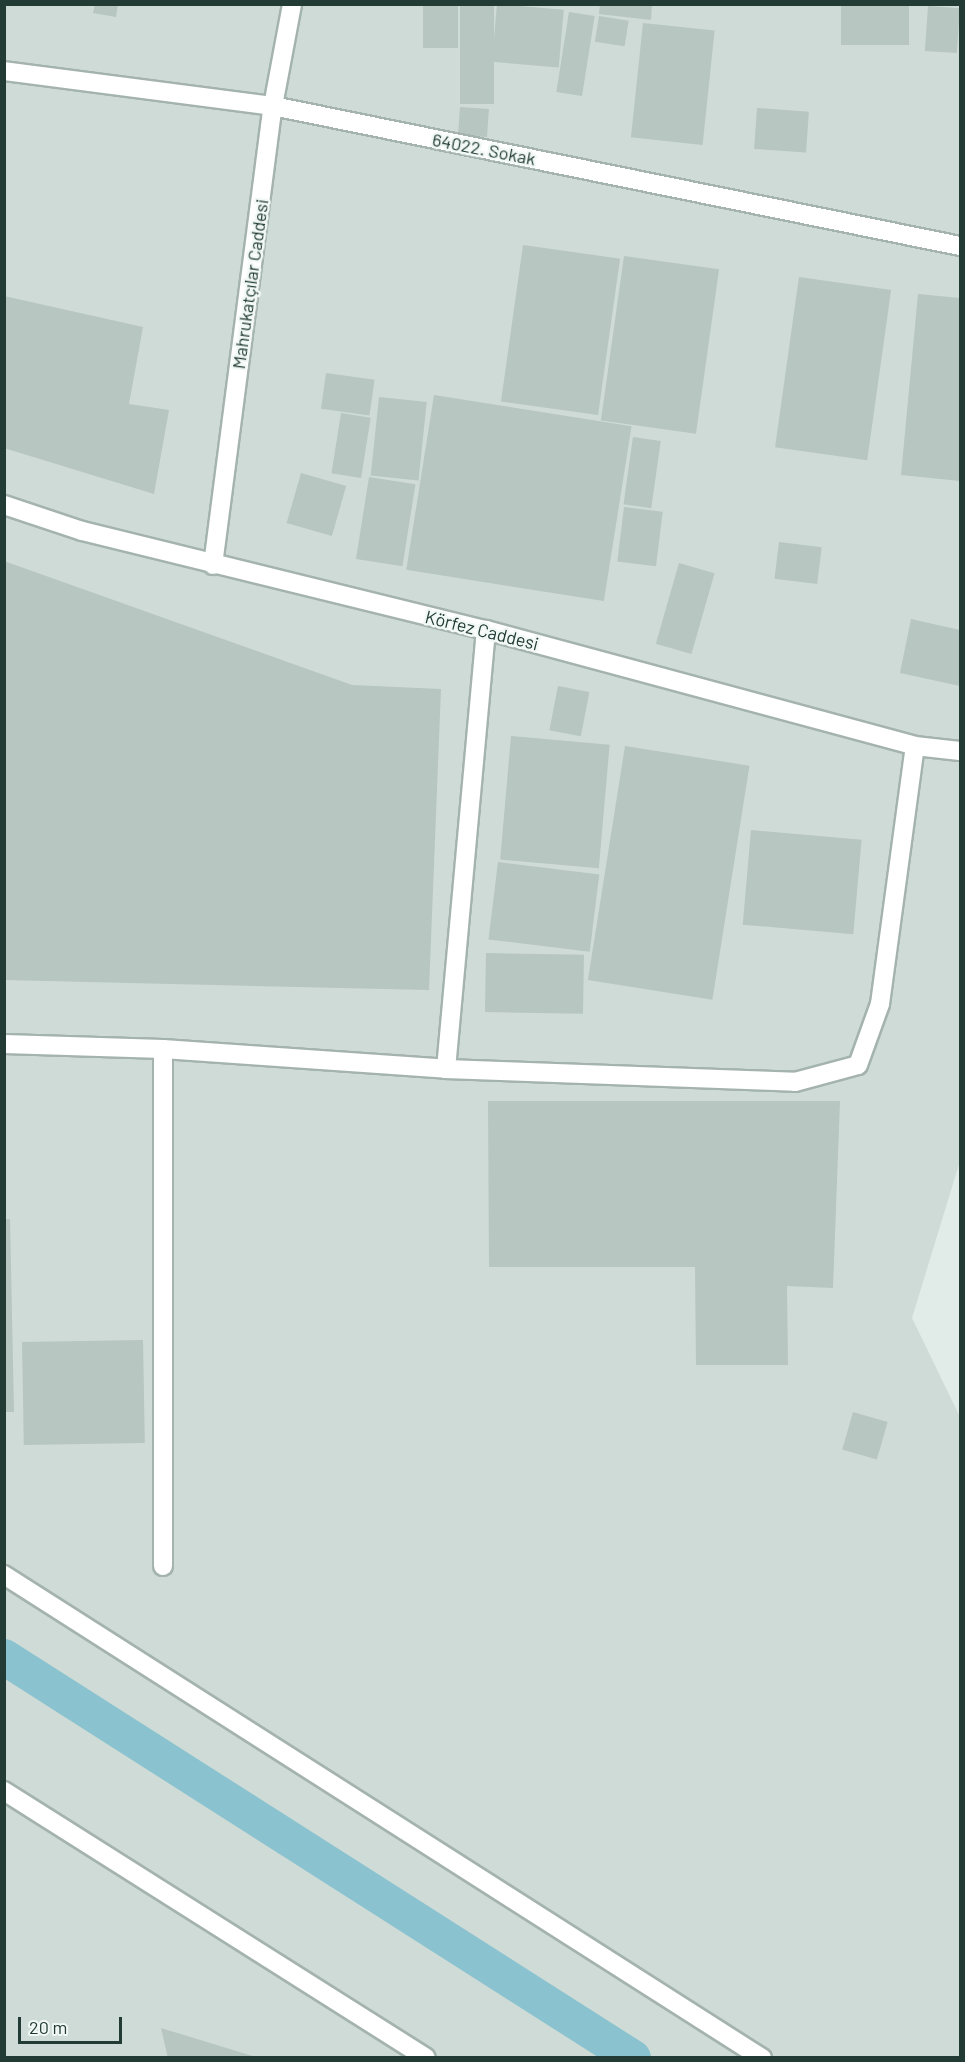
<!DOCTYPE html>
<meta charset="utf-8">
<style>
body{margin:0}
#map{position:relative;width:965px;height:2062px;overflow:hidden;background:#e1ebe7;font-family:Barlow,sans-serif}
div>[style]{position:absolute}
.built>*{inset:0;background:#cfdbd6}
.canal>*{height:36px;margin:-18px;padding:0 18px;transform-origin:18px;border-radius:18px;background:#8ac3cf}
.building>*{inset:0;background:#b7c6c0;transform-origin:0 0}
.roads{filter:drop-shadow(2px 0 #a4b3ae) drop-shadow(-2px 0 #a4b3ae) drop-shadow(0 2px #a4b3ae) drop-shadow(0 -2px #a4b3ae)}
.minor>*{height:18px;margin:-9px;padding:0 9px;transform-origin:9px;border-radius:9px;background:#fff}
span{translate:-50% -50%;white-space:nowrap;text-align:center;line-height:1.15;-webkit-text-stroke:5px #f2f8f5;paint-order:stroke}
.street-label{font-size:18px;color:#223c35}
.frame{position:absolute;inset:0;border:6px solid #223c35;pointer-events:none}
.scale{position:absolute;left:18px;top:2017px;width:104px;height:27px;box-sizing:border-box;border:3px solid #223c35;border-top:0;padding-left:8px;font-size:18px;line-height:21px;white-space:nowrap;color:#223c35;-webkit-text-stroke:4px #f2f8f5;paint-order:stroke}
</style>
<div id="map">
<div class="built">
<div style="clip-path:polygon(5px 5px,960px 5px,960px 1161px,912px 1318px,960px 1417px,960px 2057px,5px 2058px)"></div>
</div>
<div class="canal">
<div style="left:4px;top:1657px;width:746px;rotate:32.52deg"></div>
</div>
<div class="building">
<div style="clip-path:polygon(95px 4px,118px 4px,116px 17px,93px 13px)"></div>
<div style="left:423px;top:4px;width:35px;height:44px"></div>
<div style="left:460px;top:4px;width:34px;height:100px"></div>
<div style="left:497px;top:4px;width:67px;height:58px;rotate:5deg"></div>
<div style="clip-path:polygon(600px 4px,652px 4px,651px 20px,599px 14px)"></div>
<div style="left:841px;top:4px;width:68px;height:41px"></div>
<div style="left:928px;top:6px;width:32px;height:45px;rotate:4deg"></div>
<div style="left:569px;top:12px;width:26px;height:81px;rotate:9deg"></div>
<div style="left:599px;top:16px;width:30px;height:26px;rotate:9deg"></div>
<div style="left:643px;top:23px;width:72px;height:115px;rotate:6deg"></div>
<div style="left:460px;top:107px;width:29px;height:28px;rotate:4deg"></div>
<div style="left:757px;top:108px;width:52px;height:41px;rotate:4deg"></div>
<div style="left:523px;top:245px;width:98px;height:158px;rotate:8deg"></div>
<div style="left:624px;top:256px;width:96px;height:166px;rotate:8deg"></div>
<div style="left:799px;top:277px;width:93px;height:172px;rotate:8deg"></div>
<div style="clip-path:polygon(918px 294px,960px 298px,960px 481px,901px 475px)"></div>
<div style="clip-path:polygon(4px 296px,143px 327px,129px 404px,169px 410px,154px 494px,4px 448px)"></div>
<div style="left:326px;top:373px;width:49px;height:36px;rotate:8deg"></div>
<div style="left:434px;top:395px;width:200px;height:177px;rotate:9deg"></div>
<div style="left:379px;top:397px;width:48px;height:79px;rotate:6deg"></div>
<div style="left:341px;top:413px;width:30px;height:61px;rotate:9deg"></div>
<div style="left:633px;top:437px;width:28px;height:68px;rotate:8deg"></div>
<div style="left:301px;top:473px;width:47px;height:52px;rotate:16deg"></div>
<div style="left:369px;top:477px;width:47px;height:83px;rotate:9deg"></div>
<div style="left:624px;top:507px;width:39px;height:55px;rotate:7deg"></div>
<div style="left:779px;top:542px;width:43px;height:37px;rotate:7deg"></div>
<div style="clip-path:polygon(4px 561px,352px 685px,441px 689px,429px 990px,4px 980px)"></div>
<div style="left:679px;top:563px;width:37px;height:84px;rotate:16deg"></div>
<div style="clip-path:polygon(911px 619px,960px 630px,960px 686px,900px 673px)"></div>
<div style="left:558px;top:686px;width:32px;height:45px;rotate:11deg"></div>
<div style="left:511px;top:736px;width:99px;height:124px;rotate:5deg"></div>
<div style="left:625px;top:746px;width:126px;height:237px;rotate:9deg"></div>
<div style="left:751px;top:830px;width:111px;height:95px;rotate:5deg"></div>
<div style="left:498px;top:862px;width:102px;height:78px;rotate:7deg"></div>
<div style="left:486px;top:953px;width:98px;height:59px;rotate:1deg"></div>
<div style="clip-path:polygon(488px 1101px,840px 1101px,833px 1288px,787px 1286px,788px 1365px,696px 1365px,695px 1267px,489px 1267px)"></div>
<div style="clip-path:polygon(4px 1219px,10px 1219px,14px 1412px,4px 1412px)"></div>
<div style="left:143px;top:1340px;width:103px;height:121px;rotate:89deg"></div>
<div style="left:853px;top:1412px;width:36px;height:39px;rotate:16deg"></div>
<div style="clip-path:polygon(161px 2028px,256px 2057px,256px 2058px,168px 2058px)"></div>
</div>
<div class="roads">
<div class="minor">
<div style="left:4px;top:71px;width:271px;rotate:7.4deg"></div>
<div style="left:273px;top:106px;width:701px;rotate:11.52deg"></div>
<div style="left:4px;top:505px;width:82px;rotate:18.4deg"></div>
<div style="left:82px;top:531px;width:416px;rotate:13.8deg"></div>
<div style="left:486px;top:630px;width:444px;rotate:15.1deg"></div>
<div style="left:915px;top:746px;width:45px;rotate:6.3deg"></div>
<div style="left:213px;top:565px;width:463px;rotate:-82.6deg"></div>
<div style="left:273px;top:106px;width:104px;rotate:-79.4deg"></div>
<div style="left:4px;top:1044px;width:159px;rotate:1.8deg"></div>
<div style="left:163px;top:1049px;width:284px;rotate:4deg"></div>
<div style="left:446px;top:1069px;width:349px;rotate:2.1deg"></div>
<div style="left:795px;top:1082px;width:65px;rotate:-15.1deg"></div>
<div style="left:858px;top:1065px;width:65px;rotate:-70.2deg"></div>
<div style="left:880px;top:1004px;width:260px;rotate:-82.3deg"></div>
<div style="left:446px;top:1069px;width:441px;rotate:-84.8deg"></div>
<div style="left:163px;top:1566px;width:517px;rotate:-90deg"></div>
<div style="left:4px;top:1575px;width:899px;rotate:32.51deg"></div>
<div style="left:4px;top:1791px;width:499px;rotate:32.3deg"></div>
</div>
</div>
<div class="street-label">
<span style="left:484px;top:149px;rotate:11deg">64022. Sokak</span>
<span style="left:250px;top:284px;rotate:-82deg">Mahrukatçılar Caddesi</span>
<span style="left:482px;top:630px;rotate:14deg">Körfez Caddesi</span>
</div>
<div class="frame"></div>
<div class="scale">20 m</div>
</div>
